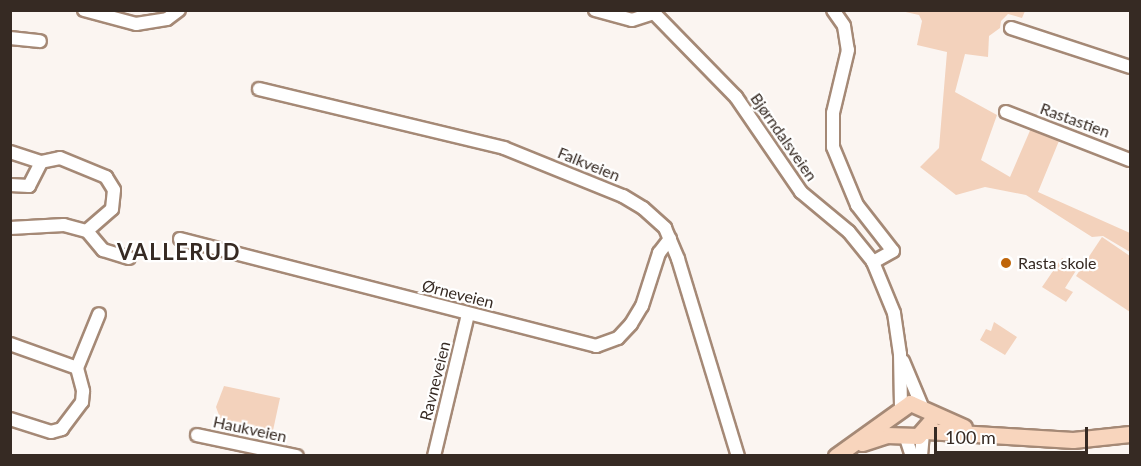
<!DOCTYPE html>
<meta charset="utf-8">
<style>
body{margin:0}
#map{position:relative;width:1141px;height:466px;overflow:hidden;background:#fbf5f1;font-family:Lato,sans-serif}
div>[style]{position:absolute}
.green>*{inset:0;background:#f3d2bc}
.roads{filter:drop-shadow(2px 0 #a58976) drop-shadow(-2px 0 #a58976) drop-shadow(0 2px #a58976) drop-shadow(0 -2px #a58976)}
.minor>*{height:12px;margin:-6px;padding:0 6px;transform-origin:6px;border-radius:6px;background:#fff}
.major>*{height:15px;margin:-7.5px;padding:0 7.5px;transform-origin:7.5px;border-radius:7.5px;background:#f8d5bd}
.dots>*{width:16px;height:16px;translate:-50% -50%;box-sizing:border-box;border:3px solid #fff;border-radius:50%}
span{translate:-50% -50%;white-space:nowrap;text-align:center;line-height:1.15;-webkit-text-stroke:4.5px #fff;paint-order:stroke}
.street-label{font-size:16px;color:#362a23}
.poi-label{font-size:16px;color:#362a23}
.left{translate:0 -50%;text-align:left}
.district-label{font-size:22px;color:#362a23;font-weight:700;letter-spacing:1.5px}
.frame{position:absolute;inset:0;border:12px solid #362a23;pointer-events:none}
.scale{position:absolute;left:934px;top:427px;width:154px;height:27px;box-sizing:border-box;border:3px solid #362a23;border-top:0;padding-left:8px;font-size:18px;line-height:21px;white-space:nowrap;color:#362a23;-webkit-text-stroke:4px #fff;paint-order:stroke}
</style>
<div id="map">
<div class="green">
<div style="clip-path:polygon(901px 11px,1025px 11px,1022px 18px,1008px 14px,1001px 21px,1000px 28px,989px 36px,988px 57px,965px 54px,955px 92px,997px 115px,981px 160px,1010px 177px,1032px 126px,1061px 136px,1038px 192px,1130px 233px,1130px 252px,1103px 236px,1092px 237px,1026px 195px,985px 187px,956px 195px,920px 167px,939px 148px,947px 52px,917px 45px,922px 21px,919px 15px)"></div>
<div style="clip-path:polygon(1102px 237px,1130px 256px,1130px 312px,1076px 276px)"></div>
<div style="clip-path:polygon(1062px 258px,1077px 269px,1065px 288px,1073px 292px,1066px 302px,1042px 287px)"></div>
<div style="clip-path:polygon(994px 322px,1017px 337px,1005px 355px,980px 340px,986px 329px,991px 331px)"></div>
<div style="clip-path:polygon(224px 386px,280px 398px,272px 435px,220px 418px,216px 407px)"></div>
</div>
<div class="roads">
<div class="minor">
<div style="left:84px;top:10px;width:54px;rotate:15.1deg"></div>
<div style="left:136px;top:24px;width:31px;rotate:-9deg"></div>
<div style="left:167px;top:19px;width:15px;rotate:-37deg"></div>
<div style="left:595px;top:10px;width:38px;rotate:15deg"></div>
<div style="left:632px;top:20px;width:22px;rotate:-18deg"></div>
<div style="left:651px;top:10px;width:122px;rotate:45.7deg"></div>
<div style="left:736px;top:97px;width:115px;rotate:55.6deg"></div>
<div style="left:801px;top:192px;width:62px;rotate:39.8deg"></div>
<div style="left:849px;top:232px;width:38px;rotate:51deg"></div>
<div style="left:873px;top:262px;width:55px;rotate:67.6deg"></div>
<div style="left:894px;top:313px;width:41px;rotate:81.7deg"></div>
<div style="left:900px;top:354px;width:53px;rotate:88.9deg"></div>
<div style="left:833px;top:10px;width:19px;rotate:55deg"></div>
<div style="left:844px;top:26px;width:24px;rotate:81deg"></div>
<div style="left:848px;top:50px;width:65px;rotate:103.4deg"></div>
<div style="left:833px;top:113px;width:34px;rotate:90deg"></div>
<div style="left:833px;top:147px;width:63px;rotate:67.5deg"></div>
<div style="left:857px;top:205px;width:58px;rotate:52deg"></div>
<div style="left:893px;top:251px;width:23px;rotate:151deg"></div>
<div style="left:1011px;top:28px;width:125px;rotate:18.1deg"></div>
<div style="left:10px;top:38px;width:30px;rotate:6deg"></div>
<div style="left:259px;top:89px;width:252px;rotate:13.5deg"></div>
<div style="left:504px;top:148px;width:128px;rotate:22deg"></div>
<div style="left:623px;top:196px;width:23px;rotate:31deg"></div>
<div style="left:643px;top:208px;width:30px;rotate:42deg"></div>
<div style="left:665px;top:228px;width:34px;rotate:67deg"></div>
<div style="left:678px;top:259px;width:206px;rotate:73.1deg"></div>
<div style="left:1006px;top:112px;width:133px;rotate:21.2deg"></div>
<div style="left:10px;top:152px;width:33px;rotate:18deg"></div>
<div style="left:41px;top:162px;width:19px;rotate:-12deg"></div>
<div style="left:60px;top:158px;width:50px;rotate:22.4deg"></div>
<div style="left:106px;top:177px;width:15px;rotate:58deg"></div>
<div style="left:114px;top:190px;width:19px;rotate:96deg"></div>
<div style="left:112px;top:209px;width:33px;rotate:139deg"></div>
<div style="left:10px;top:185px;width:19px;rotate:3deg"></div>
<div style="left:29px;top:186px;width:27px;rotate:-63deg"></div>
<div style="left:10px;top:228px;width:54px;rotate:-3.2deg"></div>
<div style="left:64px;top:225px;width:24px;rotate:15deg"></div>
<div style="left:87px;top:231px;width:25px;rotate:50deg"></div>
<div style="left:103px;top:250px;width:27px;rotate:17deg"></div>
<div style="left:180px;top:239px;width:430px;rotate:14.4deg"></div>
<div style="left:596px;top:346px;width:23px;rotate:-20deg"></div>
<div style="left:618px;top:338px;width:19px;rotate:-47deg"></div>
<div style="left:631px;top:324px;width:21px;rotate:-59deg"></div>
<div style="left:642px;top:306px;width:56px;rotate:-72.2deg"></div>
<div style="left:659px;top:253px;width:18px;rotate:-52deg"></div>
<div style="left:10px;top:344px;width:71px;rotate:19.7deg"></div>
<div style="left:77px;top:368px;width:24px;rotate:75deg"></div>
<div style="left:83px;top:391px;width:11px;rotate:95deg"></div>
<div style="left:82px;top:402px;width:34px;rotate:127deg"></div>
<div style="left:62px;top:429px;width:11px;rotate:165deg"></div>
<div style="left:51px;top:432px;width:43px;rotate:-162.4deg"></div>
<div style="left:903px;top:361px;width:47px;rotate:67.3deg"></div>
<div style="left:77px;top:368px;width:58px;rotate:-67.8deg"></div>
<div style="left:197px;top:435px;width:102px;rotate:11.9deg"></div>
<div style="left:905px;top:435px;width:22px;rotate:72deg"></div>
<div style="left:434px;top:456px;width:146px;rotate:-76.5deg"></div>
<div style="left:921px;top:456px;width:22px;rotate:-85deg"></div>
</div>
<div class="major">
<div style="left:926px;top:431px;width:147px;rotate:3.5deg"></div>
<div style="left:1073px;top:440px;width:57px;rotate:-6deg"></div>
<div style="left:862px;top:443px;width:25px;rotate:-18deg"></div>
<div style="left:886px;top:435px;width:32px;rotate:2deg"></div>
<div style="left:918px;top:436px;width:18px;rotate:-49deg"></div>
<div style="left:836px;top:456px;width:91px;rotate:-35.6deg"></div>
<div style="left:910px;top:403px;width:59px;rotate:24deg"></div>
</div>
</div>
<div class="dots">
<div style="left:1006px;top:263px;background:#bf6509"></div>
</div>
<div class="street-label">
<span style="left:1075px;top:120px;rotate:20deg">Rastastien</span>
<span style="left:784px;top:137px;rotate:55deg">Bjørndalsveien</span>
<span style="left:589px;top:164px;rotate:22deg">Falkveien</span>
<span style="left:458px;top:294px;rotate:14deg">Ørneveien</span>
<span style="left:435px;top:381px;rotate:-76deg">Ravneveien</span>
<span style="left:250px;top:429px;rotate:12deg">Haukveien</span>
</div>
<div class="poi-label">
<span class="left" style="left:1018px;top:263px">Rasta skole</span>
</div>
<div class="district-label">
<span style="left:179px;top:252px">VALLERUD</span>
</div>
<div class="frame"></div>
<div class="scale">100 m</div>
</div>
